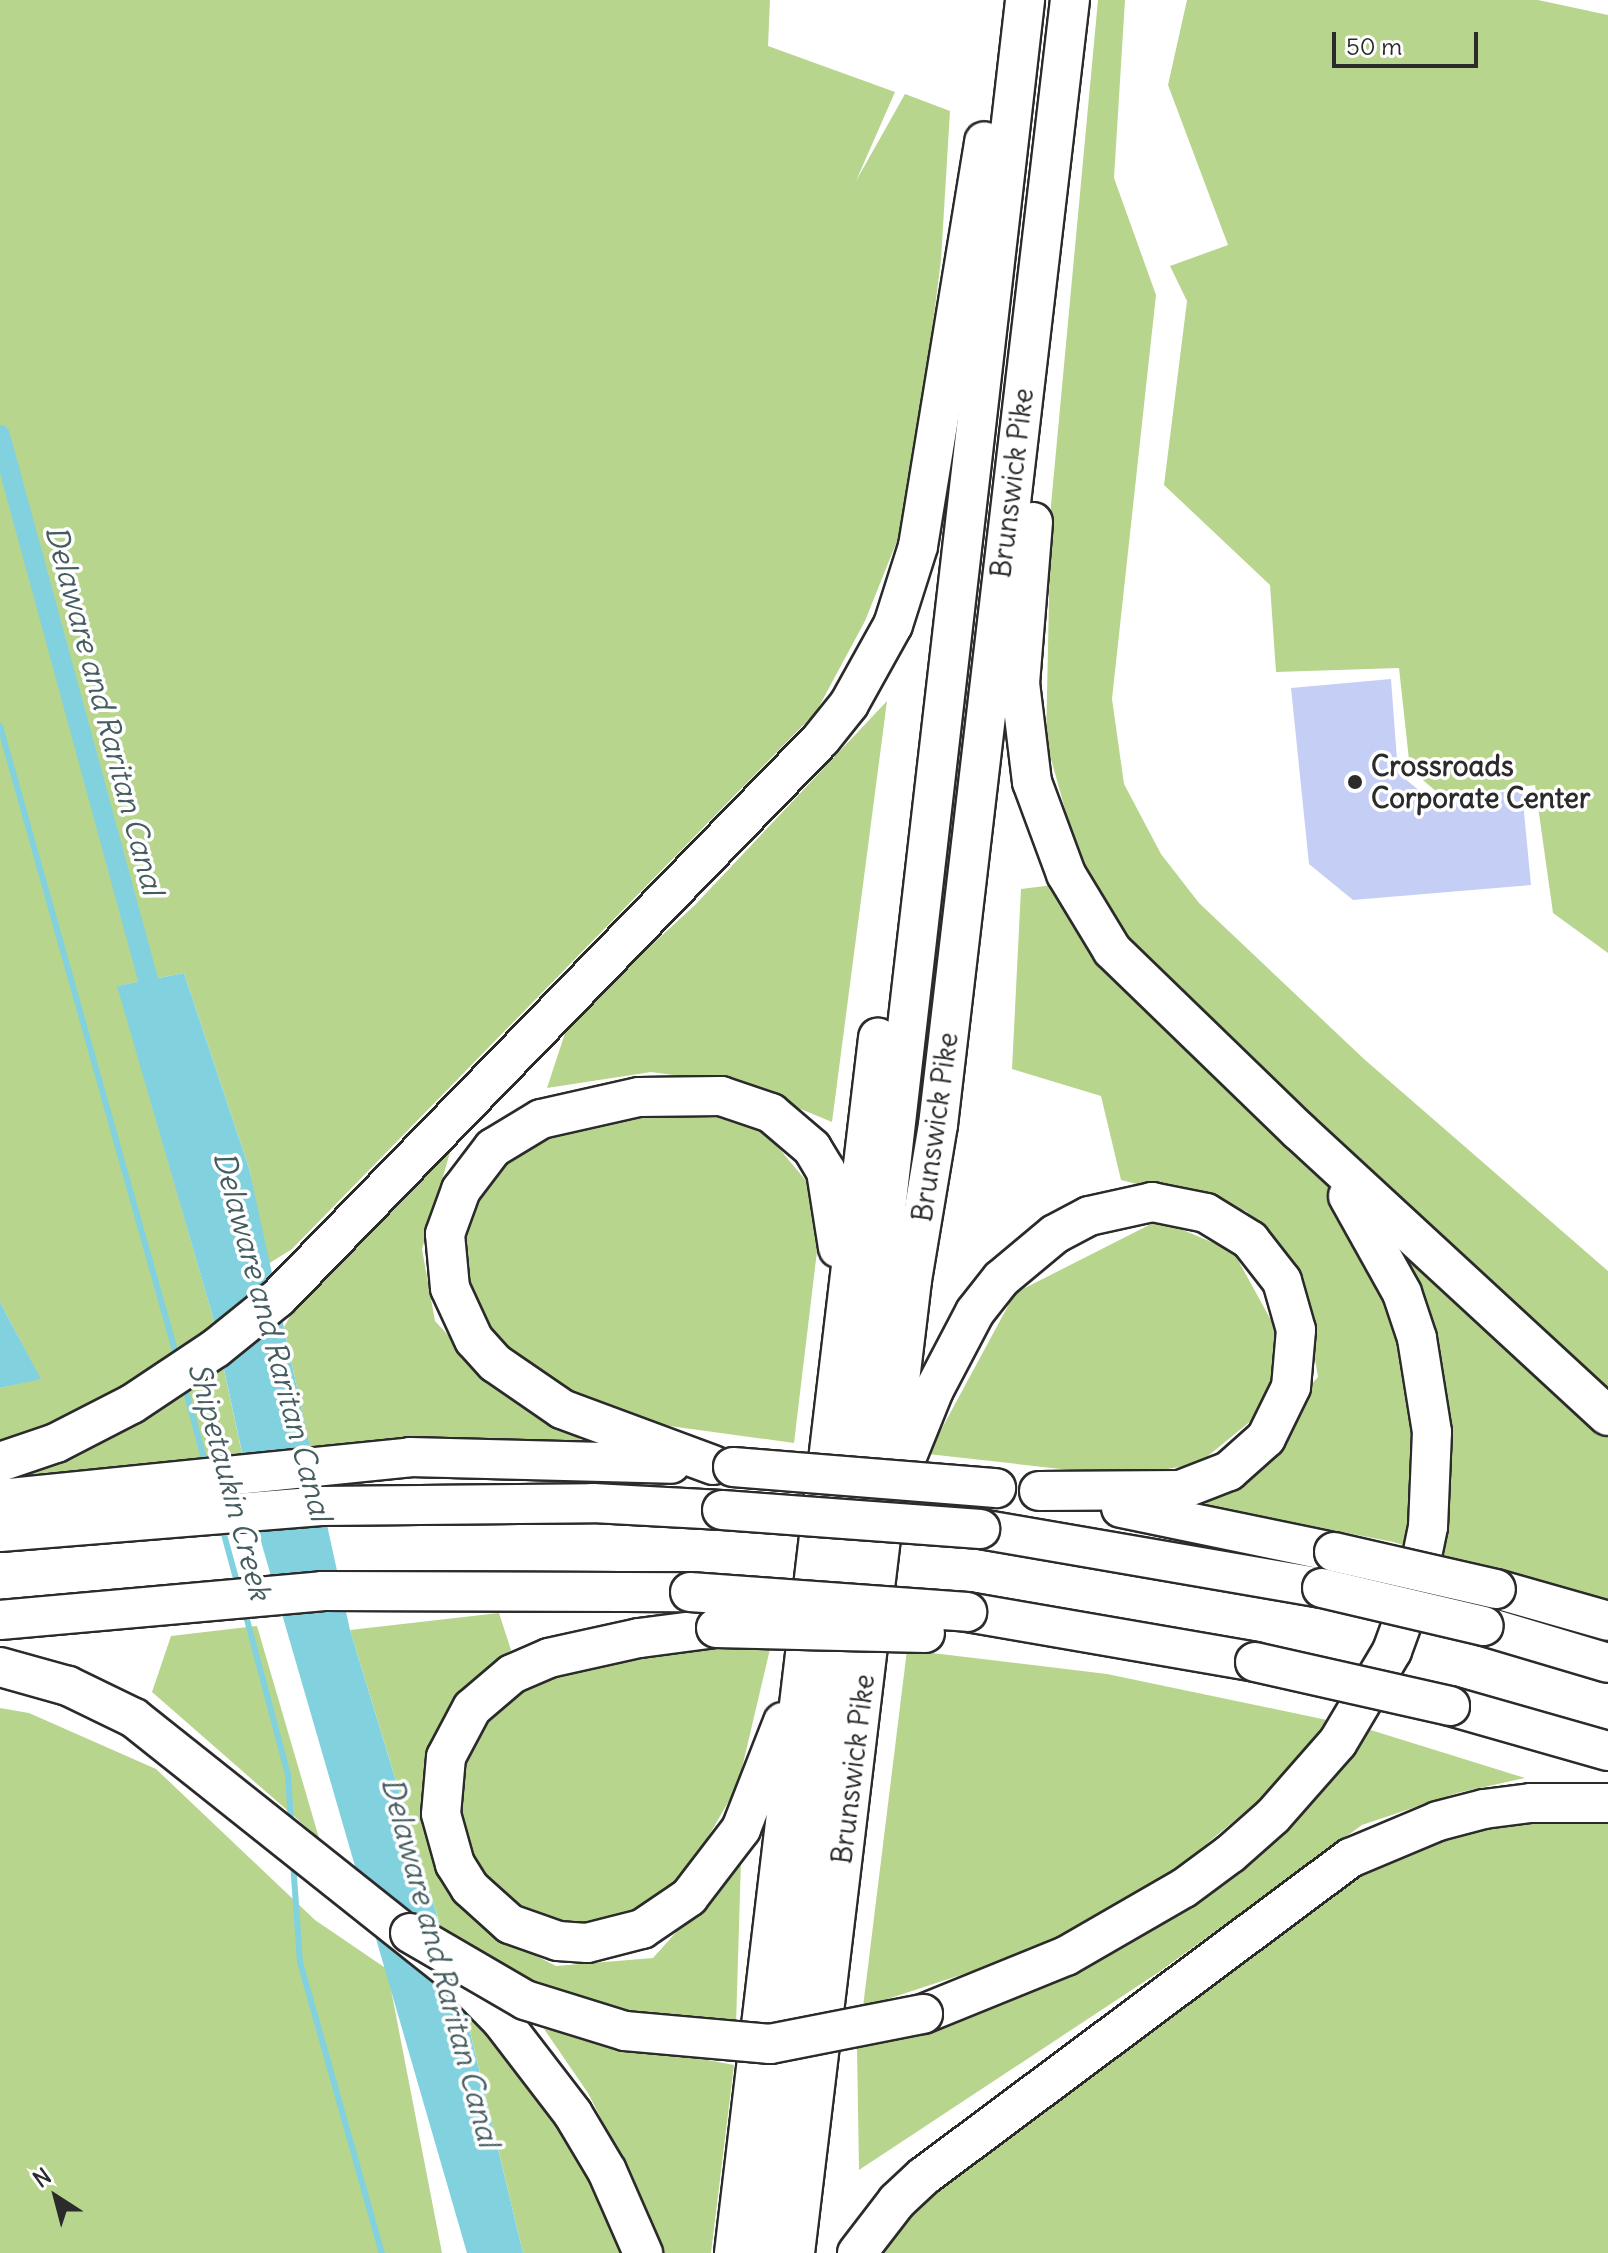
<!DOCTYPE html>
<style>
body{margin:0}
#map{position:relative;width:1608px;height:2253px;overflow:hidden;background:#fff;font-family:Delius,sans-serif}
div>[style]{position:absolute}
.green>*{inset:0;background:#b8d58d}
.water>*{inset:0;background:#82d1de}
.stream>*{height:6px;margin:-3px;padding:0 3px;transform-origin:3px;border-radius:3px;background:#82d1de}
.canal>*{height:20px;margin:-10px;padding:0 10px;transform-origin:10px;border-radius:10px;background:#82d1de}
.building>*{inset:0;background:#c5cff6}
.roads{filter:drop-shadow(2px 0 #2b2b2b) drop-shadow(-2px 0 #2b2b2b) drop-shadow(0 2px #2b2b2b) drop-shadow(0 -2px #2b2b2b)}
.highway>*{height:38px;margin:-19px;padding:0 19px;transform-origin:19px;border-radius:19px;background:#fff}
.bridges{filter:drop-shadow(2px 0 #2b2b2b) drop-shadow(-2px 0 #2b2b2b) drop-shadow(0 2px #2b2b2b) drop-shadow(0 -2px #2b2b2b)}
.highway-bridge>*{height:38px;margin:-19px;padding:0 19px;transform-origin:19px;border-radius:19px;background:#fff}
.dots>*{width:22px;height:22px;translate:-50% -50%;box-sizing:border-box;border:4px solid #fff;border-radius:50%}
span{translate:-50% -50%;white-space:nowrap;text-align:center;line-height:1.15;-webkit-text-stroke:7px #fff;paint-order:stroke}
.street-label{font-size:28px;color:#2b2b2b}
.poi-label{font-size:28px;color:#2b2b2b;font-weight:700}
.left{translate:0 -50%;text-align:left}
.water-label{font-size:30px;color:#455d61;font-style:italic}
.north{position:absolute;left:16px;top:2157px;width:80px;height:80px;-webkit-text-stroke:6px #fff;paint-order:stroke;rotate:324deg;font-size:22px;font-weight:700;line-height:32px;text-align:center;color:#2b2b2b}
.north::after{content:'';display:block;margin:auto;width:28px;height:36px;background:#2b2b2b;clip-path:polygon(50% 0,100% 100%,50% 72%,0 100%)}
.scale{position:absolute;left:1332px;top:32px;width:146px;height:36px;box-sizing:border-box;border:4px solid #2b2b2b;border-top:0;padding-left:10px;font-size:24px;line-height:28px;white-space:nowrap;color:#2b2b2b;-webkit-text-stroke:6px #fff;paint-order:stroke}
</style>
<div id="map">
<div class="green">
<div style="clip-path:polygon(0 0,770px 0,768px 46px,895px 92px,856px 181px,905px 94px,950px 111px,941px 260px,909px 511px,865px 621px,816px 712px,292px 1249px,268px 1264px,249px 1168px,184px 973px,118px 986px,212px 1314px,243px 1458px,8px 1478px,0 1452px,0 1388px,40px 1378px,0 1302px)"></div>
<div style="clip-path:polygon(1098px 0,1125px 0,1114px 178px,1156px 295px,1112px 699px,1124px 784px,1161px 854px,1199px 903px,1364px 1059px,1608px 1271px,1608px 1606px,1393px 1542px,1205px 1505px,1318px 1377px,1300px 1270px,1246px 1211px,1121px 1180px,1101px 1096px,1012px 1069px,1021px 889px,1085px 881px,1046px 741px,1051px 505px)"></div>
<div style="clip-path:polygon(1187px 0,1538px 0,1608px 15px,1608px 953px,1553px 913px,1535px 785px,1444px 798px,1410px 769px,1399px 668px,1276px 672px,1270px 585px,1164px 485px,1187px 301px,1170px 266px,1228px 245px,1168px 85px)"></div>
<div style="clip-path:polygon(887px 701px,832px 1122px,740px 1084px,651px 1072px,547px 1088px,569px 1021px,695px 905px)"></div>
<div style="clip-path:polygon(676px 1105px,757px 1122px,823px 1201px,794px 1443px,626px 1420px,517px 1370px,465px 1291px,461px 1211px,498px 1153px,551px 1129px)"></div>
<div style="clip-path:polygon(453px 1142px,422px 1249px,435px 1321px,491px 1382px,581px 1440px,311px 1453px,284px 1327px,303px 1294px)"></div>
<div style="clip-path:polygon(1159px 1220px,1233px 1251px,1277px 1331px,1268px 1407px,1198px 1464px,1124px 1476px,928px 1454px,1015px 1293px)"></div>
<div style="clip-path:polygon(499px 1613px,511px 1650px,462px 1695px,430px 1750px,495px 1935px,556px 1966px,653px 1958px,741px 1860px,736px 2025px,628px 2013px,508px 1971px,441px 1928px,350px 1630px)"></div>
<div style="clip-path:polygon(257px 1626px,319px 1838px,152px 1692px,171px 1636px)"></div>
<div style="clip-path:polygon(667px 1647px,770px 1649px,738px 1785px,685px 1877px,641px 1909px,572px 1924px,507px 1900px,458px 1839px,461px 1762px,503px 1697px,573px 1658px)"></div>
<div style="clip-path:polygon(907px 1650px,1107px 1674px,1327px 1720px,1276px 1786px,1174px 1871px,1034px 1951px,863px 2007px)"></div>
<div style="clip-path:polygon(0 1708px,29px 1713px,156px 1769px,315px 1920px,387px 1969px,442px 2253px,0 2253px)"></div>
<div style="clip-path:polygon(1361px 1727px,1525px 1778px,1457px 1793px,1362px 1825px,1159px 1972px,859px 2170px,857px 2048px,1031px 1985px,1184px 1898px)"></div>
<div style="clip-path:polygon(1498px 1819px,1608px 1819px,1608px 2253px,875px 2253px,880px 2238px,1033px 2114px,1356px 1867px)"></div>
<div style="clip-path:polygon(465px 2010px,557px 2106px,623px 2253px,523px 2253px)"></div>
<div style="clip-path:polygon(544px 2029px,734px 2065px,711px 2253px,657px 2253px,642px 2199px,588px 2093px)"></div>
</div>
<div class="water">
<div style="clip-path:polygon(184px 973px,249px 1168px,350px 1630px,461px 1994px,523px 2253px,467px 2253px,262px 1545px,212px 1314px,117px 986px)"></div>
<div style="clip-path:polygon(0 1302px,41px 1379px,0 1388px)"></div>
</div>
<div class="stream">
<div style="left:0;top:726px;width:656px;rotate:74.35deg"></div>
<div style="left:184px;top:1384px;width:85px;rotate:75deg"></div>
<div style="left:222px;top:1527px;width:61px;rotate:74.8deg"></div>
<div style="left:245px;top:1612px;width:169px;rotate:75.2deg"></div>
<div style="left:288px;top:1775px;width:48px;rotate:86.4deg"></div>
<div style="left:293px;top:1862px;width:100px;rotate:86deg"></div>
<div style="left:300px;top:1962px;width:302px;rotate:74.3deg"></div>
</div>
<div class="canal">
<div style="left:0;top:435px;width:591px;rotate:74.79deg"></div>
</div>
<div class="building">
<div style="clip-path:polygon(1391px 679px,1398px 773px,1427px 797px,1522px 791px,1531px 885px,1353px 900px,1309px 864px,1291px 688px)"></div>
</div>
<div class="roads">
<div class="highway">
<div style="left:1033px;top:522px;width:162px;rotate:94.6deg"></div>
<div style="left:1020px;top:683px;width:100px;rotate:83.1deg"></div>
<div style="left:1032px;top:782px;width:98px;rotate:69.7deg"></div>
<div style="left:1066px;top:874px;width:89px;rotate:58.8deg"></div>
<div style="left:1112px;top:950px;width:260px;rotate:44.1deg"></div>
<div style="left:1299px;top:1131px;width:420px;rotate:42.7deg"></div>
<div style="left:0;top:1462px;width:59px;rotate:-18.7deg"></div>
<div style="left:56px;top:1443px;width:85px;rotate:-27.2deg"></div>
<div style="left:132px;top:1404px;width:101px;rotate:-33.7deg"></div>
<div style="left:216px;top:1348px;width:80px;rotate:-38.9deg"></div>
<div style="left:278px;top:1298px;width:779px;rotate:-45.83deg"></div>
<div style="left:821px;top:739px;width:45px;rotate:-51.3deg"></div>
<div style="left:849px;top:704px;width:90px;rotate:-60.9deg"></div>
<div style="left:893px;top:625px;width:83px;rotate:-72.4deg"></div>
<div style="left:918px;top:546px;width:410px;rotate:-80.7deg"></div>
<div style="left:713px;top:1465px;width:161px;rotate:-159.7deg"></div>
<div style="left:562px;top:1409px;width:81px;rotate:-145.5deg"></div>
<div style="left:495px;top:1363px;width:31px;rotate:-132deg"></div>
<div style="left:474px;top:1340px;width:57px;rotate:-114.8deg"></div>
<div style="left:450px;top:1288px;width:54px;rotate:-95.3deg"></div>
<div style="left:445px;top:1234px;width:47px;rotate:-70deg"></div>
<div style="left:461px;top:1190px;width:53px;rotate:-52.7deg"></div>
<div style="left:493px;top:1148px;width:56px;rotate:-31.1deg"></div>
<div style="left:541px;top:1119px;width:100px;rotate:-12.7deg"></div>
<div style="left:639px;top:1097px;width:82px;rotate:-0.7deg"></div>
<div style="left:721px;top:1096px;width:53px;rotate:18.8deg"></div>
<div style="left:771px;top:1113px;width:54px;rotate:40.5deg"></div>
<div style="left:812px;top:1148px;width:27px;rotate:59deg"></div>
<div style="left:826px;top:1171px;width:78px;rotate:81.1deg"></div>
<div style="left:900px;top:1474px;width:91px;rotate:-68deg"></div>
<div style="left:934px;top:1390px;width:88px;rotate:-62.3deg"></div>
<div style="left:975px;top:1312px;width:42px;rotate:-51.8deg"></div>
<div style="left:1001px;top:1279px;width:70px;rotate:-39.8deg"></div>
<div style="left:1055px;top:1234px;width:38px;rotate:-28deg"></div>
<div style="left:1089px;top:1216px;width:65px;rotate:-12.5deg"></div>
<div style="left:1152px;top:1202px;width:55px;rotate:11.5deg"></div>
<div style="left:1206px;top:1213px;width:52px;rotate:31.5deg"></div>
<div style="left:1250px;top:1240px;width:52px;rotate:52deg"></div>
<div style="left:1282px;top:1281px;width:51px;rotate:74.1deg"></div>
<div style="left:1296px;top:1330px;width:57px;rotate:95deg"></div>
<div style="left:1291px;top:1387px;width:57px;rotate:116.1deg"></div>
<div style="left:1266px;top:1438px;width:50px;rotate:138.3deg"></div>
<div style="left:1229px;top:1471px;width:53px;rotate:158.8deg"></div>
<div style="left:1180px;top:1490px;width:141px;rotate:179.6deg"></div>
<div style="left:0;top:1499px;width:412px;rotate:-5.8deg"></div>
<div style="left:410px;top:1457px;width:261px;rotate:1.5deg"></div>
<div style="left:1121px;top:1508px;width:217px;rotate:11.7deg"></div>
<div style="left:980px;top:1529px;width:347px;rotate:9.8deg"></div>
<div style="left:0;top:1532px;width:322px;rotate:-4.6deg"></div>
<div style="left:321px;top:1506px;width:272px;rotate:-0.6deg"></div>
<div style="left:593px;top:1503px;width:129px;rotate:3.1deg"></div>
<div style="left:1496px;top:1589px;width:116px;rotate:15.9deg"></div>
<div style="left:967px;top:1612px;width:292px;rotate:9.8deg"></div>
<div style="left:0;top:1620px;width:323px;rotate:-5.1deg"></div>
<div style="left:322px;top:1591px;width:368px;rotate:0.2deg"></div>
<div style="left:1484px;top:1626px;width:129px;rotate:16.6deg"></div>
<div style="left:716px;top:1628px;width:78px;rotate:172.6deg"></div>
<div style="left:639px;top:1638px;width:92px;rotate:167.5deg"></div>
<div style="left:549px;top:1658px;width:40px;rotate:156.6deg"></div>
<div style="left:512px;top:1674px;width:52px;rotate:139.6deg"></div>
<div style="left:472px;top:1708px;width:55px;rotate:118deg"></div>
<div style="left:446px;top:1757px;width:57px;rotate:95deg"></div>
<div style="left:441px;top:1814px;width:52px;rotate:74.4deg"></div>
<div style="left:455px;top:1864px;width:28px;rotate:58deg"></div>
<div style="left:470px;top:1888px;width:54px;rotate:42deg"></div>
<div style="left:510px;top:1924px;width:51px;rotate:19.5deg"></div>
<div style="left:558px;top:1941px;width:29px;rotate:4deg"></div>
<div style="left:587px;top:1943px;width:57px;rotate:-14.3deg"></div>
<div style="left:642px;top:1929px;width:57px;rotate:-34.2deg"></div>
<div style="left:689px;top:1897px;width:86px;rotate:-52.6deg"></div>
<div style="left:741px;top:1829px;width:115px;rotate:-68.6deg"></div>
<div style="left:0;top:1667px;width:71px;rotate:15.6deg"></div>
<div style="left:68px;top:1686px;width:73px;rotate:25.9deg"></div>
<div style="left:134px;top:1718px;width:410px;rotate:38.5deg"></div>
<div style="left:455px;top:1973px;width:66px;rotate:45.6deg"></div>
<div style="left:501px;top:2020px;width:118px;rotate:52.5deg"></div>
<div style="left:573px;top:2114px;width:66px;rotate:59.2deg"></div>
<div style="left:607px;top:2171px;width:90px;rotate:66.3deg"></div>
<div style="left:1450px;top:1706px;width:164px;rotate:15.9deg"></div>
<div style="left:923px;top:2014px;width:154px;rotate:-22.1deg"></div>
<div style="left:1066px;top:1956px;width:136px;rotate:-30deg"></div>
<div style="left:1184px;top:1888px;width:57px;rotate:-36.5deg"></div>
<div style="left:1230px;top:1854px;width:57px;rotate:-41.5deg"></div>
<div style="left:1273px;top:1816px;width:98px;rotate:-48.7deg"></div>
<div style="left:1338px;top:1742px;width:106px;rotate:-59.3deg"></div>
<div style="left:1392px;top:1651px;width:70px;rotate:-70deg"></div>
<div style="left:1416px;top:1585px;width:59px;rotate:-78.3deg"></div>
<div style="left:1428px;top:1527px;width:95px;rotate:-87.6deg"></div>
<div style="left:1432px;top:1432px;width:95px;rotate:-99.1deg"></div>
<div style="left:1417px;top:1338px;width:47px;rotate:-108.4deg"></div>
<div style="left:1402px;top:1293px;width:111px;rotate:-119.1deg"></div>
<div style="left:734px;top:2253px;width:1224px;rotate:-83.24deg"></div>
<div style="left:766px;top:2253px;width:2268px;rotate:-83.44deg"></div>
<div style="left:795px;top:2253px;width:980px;rotate:-83.14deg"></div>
<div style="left:912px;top:1280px;width:157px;rotate:-80.5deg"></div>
<div style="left:938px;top:1125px;width:1133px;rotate:-83.31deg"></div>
<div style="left:857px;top:2253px;width:66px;rotate:-52.4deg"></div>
<div style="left:897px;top:2201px;width:37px;rotate:-43deg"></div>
<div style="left:924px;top:2176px;width:532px;rotate:-36.74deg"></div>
<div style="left:1350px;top:1858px;width:95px;rotate:-22.8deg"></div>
<div style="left:1438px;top:1821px;width:48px;rotate:-14.6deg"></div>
<div style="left:1484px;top:1809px;width:47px;rotate:-7.3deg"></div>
<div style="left:1531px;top:1803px;width:77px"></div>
</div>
</div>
<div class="bridges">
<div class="highway-bridge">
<div style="left:733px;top:1467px;width:264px;rotate:4.6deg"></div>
<div style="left:722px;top:1510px;width:259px;rotate:4.2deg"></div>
<div style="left:1334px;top:1552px;width:166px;rotate:12.9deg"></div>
<div style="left:1322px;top:1588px;width:166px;rotate:13.2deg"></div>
<div style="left:690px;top:1592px;width:278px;rotate:4.1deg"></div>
<div style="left:716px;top:1628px;width:209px;rotate:1.4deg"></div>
<div style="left:1255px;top:1662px;width:200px;rotate:12.7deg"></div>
<div style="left:410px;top:1933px;width:133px;rotate:30.2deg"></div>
<div style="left:525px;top:2000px;width:105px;rotate:17.2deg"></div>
<div style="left:625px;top:2031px;width:146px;rotate:5.1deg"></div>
<div style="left:770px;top:2044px;width:156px;rotate:-11.1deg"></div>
</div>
</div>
<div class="dots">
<div style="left:1355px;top:782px;background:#2b2b2b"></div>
</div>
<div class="street-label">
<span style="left:1012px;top:483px;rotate:-83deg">Brunswick Pike</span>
<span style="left:935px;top:1127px;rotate:-82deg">Brunswick Pike</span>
<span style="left:853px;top:1769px;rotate:-83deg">Brunswick Pike</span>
</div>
<div class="poi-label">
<span class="left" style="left:1371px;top:782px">Crossroads<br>Corporate Center</span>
</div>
<div class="water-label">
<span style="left:105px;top:710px;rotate:75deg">Delaware and Raritan Canal</span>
<span style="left:273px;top:1336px;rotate:75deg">Delaware and Raritan Canal</span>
<span style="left:230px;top:1481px;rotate:75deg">Shipetaukin Creek</span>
<span style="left:441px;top:1962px;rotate:75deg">Delaware and Raritan Canal</span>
</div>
<div class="north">N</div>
<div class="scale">50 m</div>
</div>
